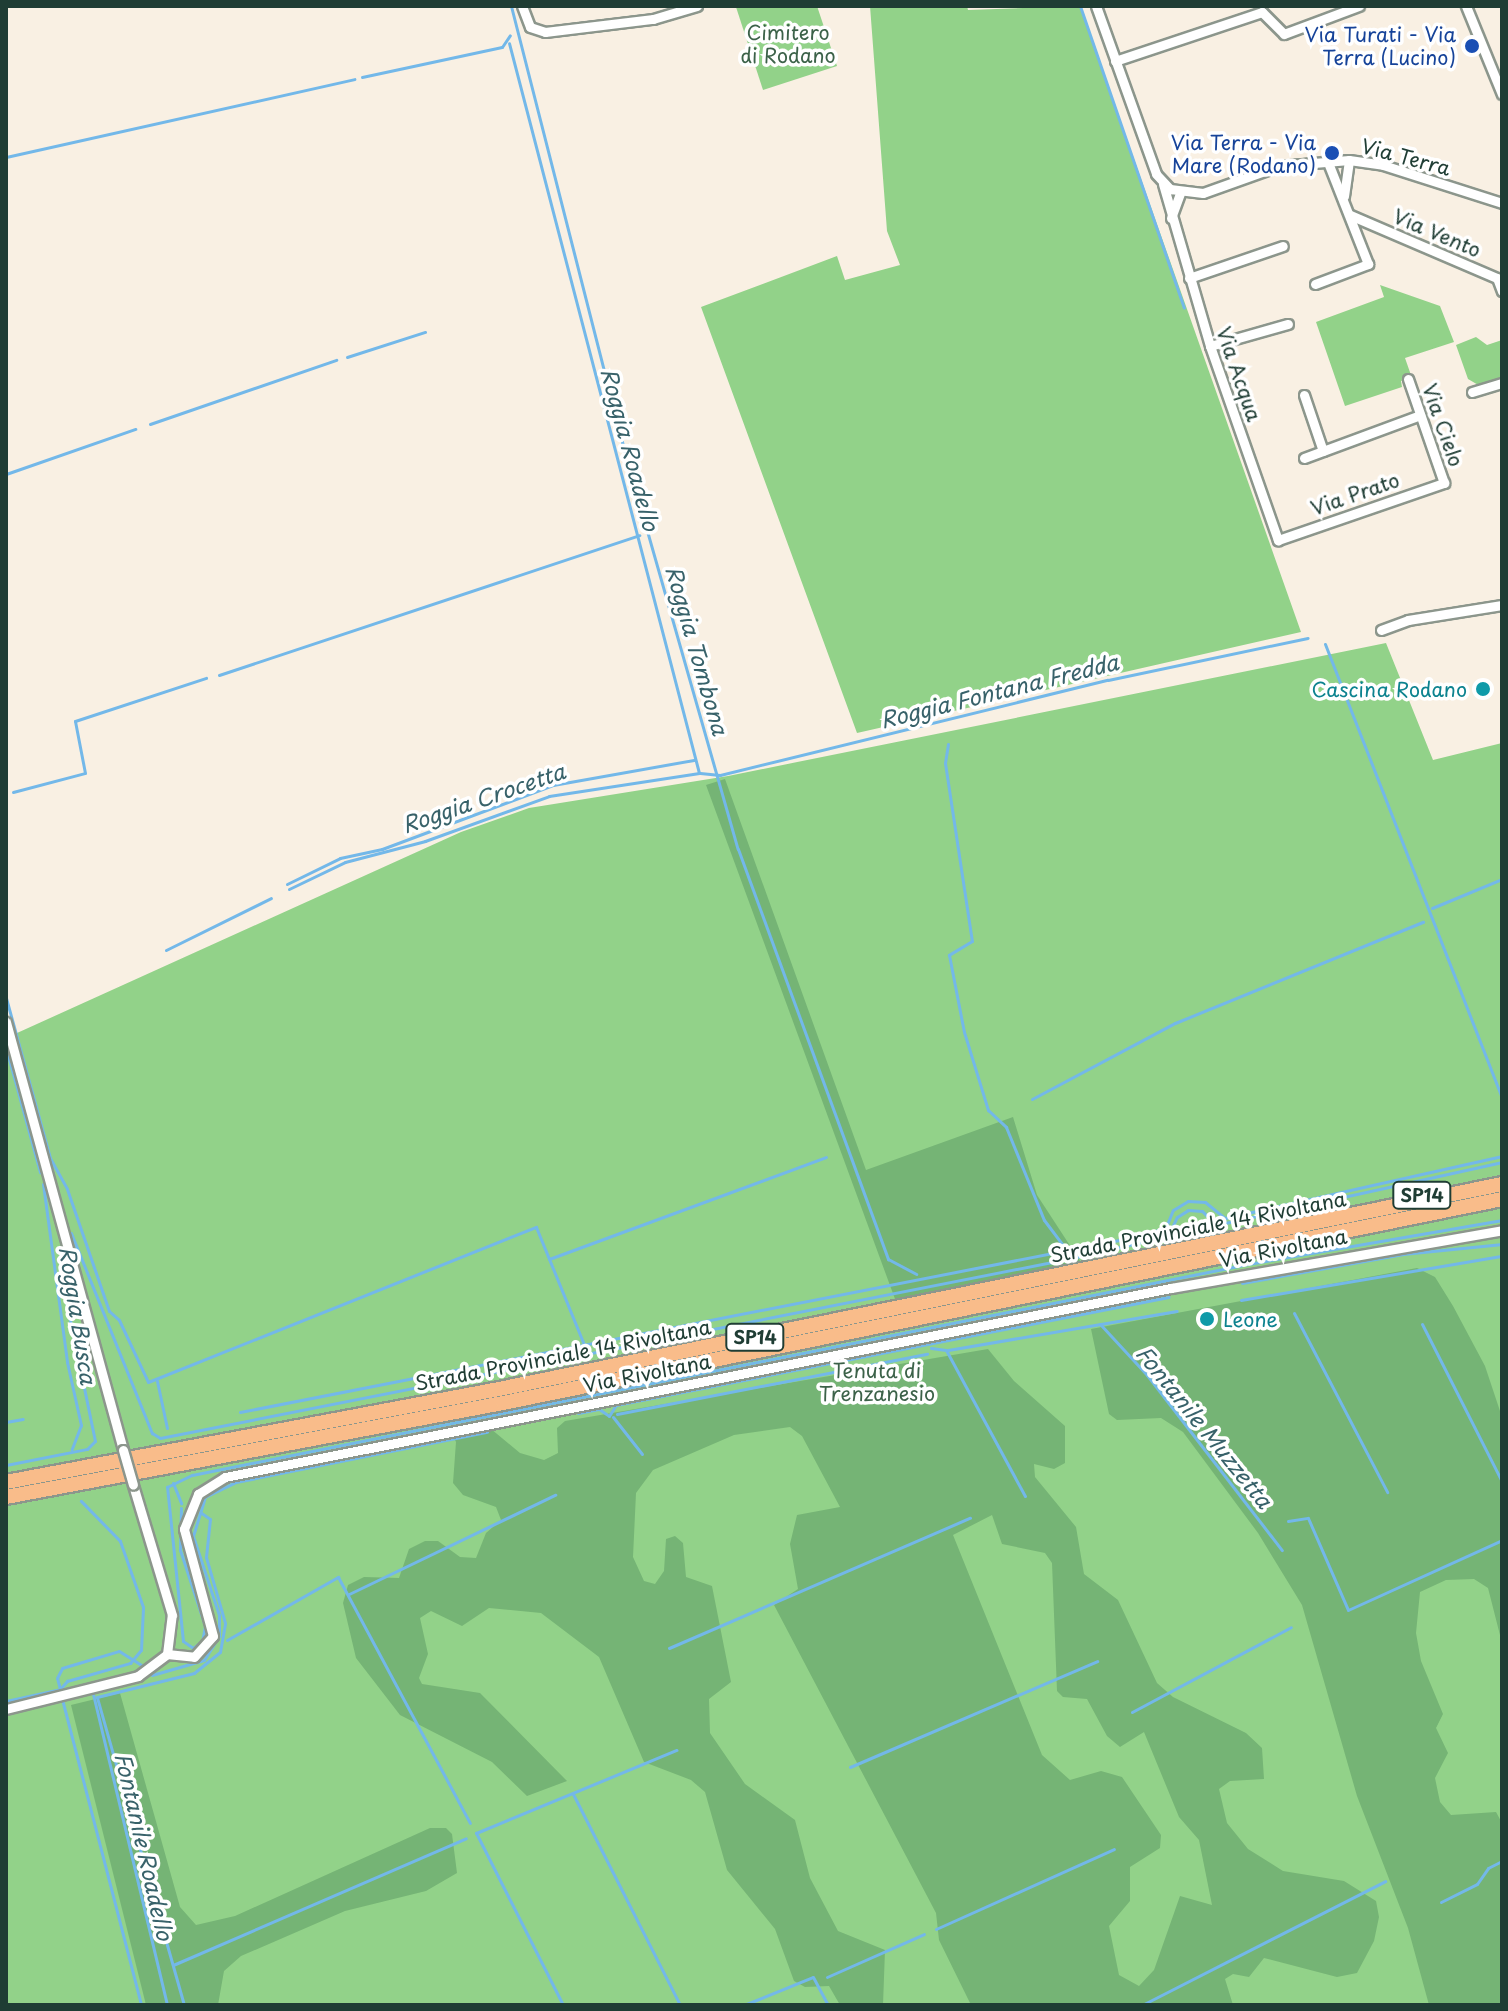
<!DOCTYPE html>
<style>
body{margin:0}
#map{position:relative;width:1508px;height:2011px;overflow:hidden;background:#f9f0e3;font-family:"Playpen Sans",sans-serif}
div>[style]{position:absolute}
.green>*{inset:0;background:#92d289}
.forest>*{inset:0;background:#75b475}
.stream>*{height:3px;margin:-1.5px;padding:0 1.5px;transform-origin:1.5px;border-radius:1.5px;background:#73b8e9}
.roads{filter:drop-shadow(2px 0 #8c968c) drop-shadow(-2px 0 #8c968c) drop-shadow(0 2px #8c968c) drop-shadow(0 -2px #8c968c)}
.minor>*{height:9px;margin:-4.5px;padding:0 4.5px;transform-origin:4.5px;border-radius:4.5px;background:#fff}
.highway>*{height:14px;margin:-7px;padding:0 7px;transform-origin:7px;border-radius:7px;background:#f9bc8a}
.bridges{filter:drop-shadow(2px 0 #8c968c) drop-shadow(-2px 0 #8c968c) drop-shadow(0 2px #8c968c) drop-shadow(0 -2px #8c968c)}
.minor-bridge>*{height:9px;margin:-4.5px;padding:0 4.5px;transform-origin:4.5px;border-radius:4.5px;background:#fff}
.dots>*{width:22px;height:22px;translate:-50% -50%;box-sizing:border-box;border:4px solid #fff;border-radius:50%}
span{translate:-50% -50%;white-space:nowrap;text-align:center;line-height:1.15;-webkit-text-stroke:7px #fff;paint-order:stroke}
.shield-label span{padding:2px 6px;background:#fff;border:2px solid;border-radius:6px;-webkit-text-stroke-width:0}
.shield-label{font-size:18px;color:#1f3d34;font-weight:700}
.park-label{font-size:20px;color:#3c6249}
.transit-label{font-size:20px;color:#164399}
.right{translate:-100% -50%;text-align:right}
.street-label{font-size:20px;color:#1f3d34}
.culture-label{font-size:20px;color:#0d838f}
.left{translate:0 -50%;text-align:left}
.water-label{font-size:22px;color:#38626a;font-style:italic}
.frame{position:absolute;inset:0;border:8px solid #1f3d34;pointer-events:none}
</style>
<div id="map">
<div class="green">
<div style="clip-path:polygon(817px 6px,837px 66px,763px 90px,736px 7px)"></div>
<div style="clip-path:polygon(870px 6px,967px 6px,968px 10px,1080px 6px,1301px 632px,857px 733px,701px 307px,837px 256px,845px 280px,900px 265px,887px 231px)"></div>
<div style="clip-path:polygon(1380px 285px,1440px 306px,1454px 342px,1405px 358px,1412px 378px,1401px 381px,1402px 387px,1345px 406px,1316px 322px,1384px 297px)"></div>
<div style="clip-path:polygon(1476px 337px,1487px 345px,1502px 340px,1502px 379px,1480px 386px,1468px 379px,1456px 345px)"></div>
<div style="clip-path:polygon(1386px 643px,1433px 760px,1502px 743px,1502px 2005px,6px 2005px,6px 1038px,461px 832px,529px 808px,728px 776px)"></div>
</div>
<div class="forest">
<div style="clip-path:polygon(725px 779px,866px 1170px,1013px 1117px,1037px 1195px,1080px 1261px,895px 1299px,706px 785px)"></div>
<div style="clip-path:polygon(1417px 1268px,1435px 1277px,1453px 1306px,1485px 1366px,1502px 1417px,1502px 1643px,1488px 1588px,1474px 1579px,1446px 1580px,1420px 1592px,1416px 1633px,1421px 1661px,1443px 1714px,1436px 1728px,1448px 1753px,1435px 1778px,1440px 1802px,1451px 1815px,1496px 1812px,1502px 1823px,1502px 2005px,1429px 2005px,1408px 1928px,1357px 1796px,1302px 1605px,1258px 1533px,1183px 1432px,1161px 1418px,1117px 1420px,1109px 1414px,1091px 1329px)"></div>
<div style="clip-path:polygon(evenodd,988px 1349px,1014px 1381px,1065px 1426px,1065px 1463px,1054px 1469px,1034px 1464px,1035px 1477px,1076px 1527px,1084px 1574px,1118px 1600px,1157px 1683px,1173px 1697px,1246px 1733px,1262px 1748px,1264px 1779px,1230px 1781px,1219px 1789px,1227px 1823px,1248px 1849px,1283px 1871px,1344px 1881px,1376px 1901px,1379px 1917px,1374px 1941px,1357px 1973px,1337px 1977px,1264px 1958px,1249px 1977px,1233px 1974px,1225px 1979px,1233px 2005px,971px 2005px,939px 1940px,936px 1913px,774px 1605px,798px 1589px,790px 1544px,797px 1515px,840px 1507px,802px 1436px,790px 1427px,734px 1435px,653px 1470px,636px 1493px,633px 1557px,644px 1581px,655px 1584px,664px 1571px,666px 1539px,675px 1536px,683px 1543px,686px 1577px,712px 1586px,731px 1682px,709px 1699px,710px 1733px,745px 1784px,795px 1820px,810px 1878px,838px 1931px,885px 1950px,883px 2005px,840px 2005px,829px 1986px,805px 1987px,794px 1981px,775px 1929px,727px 1870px,705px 1792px,691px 1780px,644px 1762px,599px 1657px,541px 1613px,489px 1608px,462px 1626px,431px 1611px,420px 1618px,428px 1654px,419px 1678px,422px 1684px,480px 1693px,567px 1781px,527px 1796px,492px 1762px,400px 1715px,356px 1658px,343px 1603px,348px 1585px,364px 1577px,399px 1578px,409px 1549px,425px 1541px,438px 1541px,460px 1557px,476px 1558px,486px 1533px,501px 1520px,496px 1507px,463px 1495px,453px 1483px,456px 1442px,451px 1432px,485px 1424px,520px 1453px,544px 1460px,558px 1453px,557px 1428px,565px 1421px,988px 1349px,992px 1515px,1002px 1544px,1045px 1553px,1052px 1563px,1057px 1691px,1063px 1697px,1087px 1699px,1107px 1736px,1120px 1747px,1144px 1732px,1179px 1817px,1199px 1840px,1212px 1905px,1180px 1896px,1154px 1970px,1139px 1986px,1119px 1975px,1109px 1926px,1130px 1901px,1130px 1867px,1160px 1848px,1161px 1835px,1122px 1777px,1101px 1771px,1070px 1780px,1042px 1755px,953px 1535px,992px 1515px)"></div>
<div style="clip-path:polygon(120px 1693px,180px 1907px,196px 1925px,235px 1916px,430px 1828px,446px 1828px,452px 1834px,457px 1873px,426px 1891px,345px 1911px,241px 1956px,224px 1971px,218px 2005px,146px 2005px,71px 1705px)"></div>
</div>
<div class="stream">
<div style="left:511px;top:6px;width:451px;rotate:75.7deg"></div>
<div style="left:622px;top:443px;width:422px;rotate:74.1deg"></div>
<div style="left:738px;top:849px;width:437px;rotate:69.9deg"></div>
<div style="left:888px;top:1259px;width:32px;rotate:28deg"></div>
<div style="left:1080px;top:6px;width:319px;rotate:71deg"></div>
<div style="left:362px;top:77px;width:143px;rotate:-12.1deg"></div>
<div style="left:502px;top:47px;width:14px;rotate:-56deg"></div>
<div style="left:6px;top:157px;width:357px;rotate:-12.6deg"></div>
<div style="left:347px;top:357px;width:82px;rotate:-17.8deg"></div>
<div style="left:150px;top:424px;width:197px;rotate:-19deg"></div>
<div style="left:6px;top:474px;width:137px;rotate:-19.2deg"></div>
<div style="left:1325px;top:644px;width:487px;rotate:68.7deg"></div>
<div style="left:219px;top:675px;width:443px;rotate:-18.4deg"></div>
<div style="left:948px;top:744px;width:19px;rotate:99deg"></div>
<div style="left:945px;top:763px;width:180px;rotate:81.4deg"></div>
<div style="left:972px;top:941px;width:27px;rotate:149deg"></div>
<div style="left:949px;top:955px;width:78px;rotate:79deg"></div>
<div style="left:964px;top:1032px;width:82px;rotate:72.9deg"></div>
<div style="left:988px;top:1110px;width:25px;rotate:43deg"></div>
<div style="left:1006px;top:1127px;width:100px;rotate:67.8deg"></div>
<div style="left:1044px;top:1220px;width:38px;rotate:53deg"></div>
<div style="left:700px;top:773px;width:20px;rotate:6deg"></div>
<div style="left:720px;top:775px;width:399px;rotate:-13.8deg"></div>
<div style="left:1108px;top:680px;width:204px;rotate:-11.9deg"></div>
<div style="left:13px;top:792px;width:74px;rotate:-14.8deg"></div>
<div style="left:85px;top:773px;width:53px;rotate:-100.9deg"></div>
<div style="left:75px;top:721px;width:138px;rotate:-18.2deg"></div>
<div style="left:287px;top:884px;width:59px;rotate:-26.1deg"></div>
<div style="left:340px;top:858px;width:43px;rotate:-12.1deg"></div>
<div style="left:382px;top:849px;width:183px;rotate:-20.5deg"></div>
<div style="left:553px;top:785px;width:143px;rotate:-10.1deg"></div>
<div style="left:289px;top:889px;width:62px;rotate:-25.7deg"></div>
<div style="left:345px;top:862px;width:83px;rotate:-14.7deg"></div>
<div style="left:425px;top:841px;width:132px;rotate:-19.9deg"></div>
<div style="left:549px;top:796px;width:152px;rotate:-8.7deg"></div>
<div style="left:699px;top:773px;width:754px;rotate:-104.59deg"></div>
<div style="left:1432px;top:908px;width:76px;rotate:-22.5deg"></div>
<div style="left:166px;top:950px;width:117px;rotate:-26.3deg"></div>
<div style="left:6px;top:998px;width:166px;rotate:74.6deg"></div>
<div style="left:50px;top:1158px;width:35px;rotate:61deg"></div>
<div style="left:67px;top:1189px;width:129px;rotate:71deg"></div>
<div style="left:109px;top:1311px;width:13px;rotate:42deg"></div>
<div style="left:119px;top:1320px;width:68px;rotate:64.9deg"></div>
<div style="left:148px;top:1382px;width:418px;rotate:-21.8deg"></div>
<div style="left:536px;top:1227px;width:135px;rotate:67.8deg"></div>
<div style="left:6px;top:1048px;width:129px;rotate:74.7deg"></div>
<div style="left:1032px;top:1099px;width:162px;rotate:-28deg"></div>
<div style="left:1175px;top:1023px;width:268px;rotate:-22.2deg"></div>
<div style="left:43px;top:1184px;width:180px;rotate:82.3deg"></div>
<div style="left:67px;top:1362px;width:65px;rotate:77.5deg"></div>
<div style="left:81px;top:1425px;width:26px;rotate:111deg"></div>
<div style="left:71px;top:1233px;width:216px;rotate:68deg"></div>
<div style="left:152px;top:1433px;width:9px;rotate:32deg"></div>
<div style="left:160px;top:1438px;width:930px;rotate:-11.16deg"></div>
<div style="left:1072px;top:1258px;width:98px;rotate:-12.9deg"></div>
<div style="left:1168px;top:1236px;width:21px;rotate:-65deg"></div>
<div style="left:1177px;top:1217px;width:13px;rotate:-32deg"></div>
<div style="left:1188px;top:1210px;width:14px;rotate:4deg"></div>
<div style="left:1202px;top:1211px;width:20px;rotate:45deg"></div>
<div style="left:1216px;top:1225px;width:293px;rotate:-12.4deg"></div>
<div style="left:549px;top:1259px;width:295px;rotate:-20.2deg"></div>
<div style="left:1242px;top:1283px;width:164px;rotate:-10.2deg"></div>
<div style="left:1403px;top:1254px;width:100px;rotate:-5.8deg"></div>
<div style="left:1241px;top:1300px;width:265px;rotate:-9.6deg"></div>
<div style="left:1294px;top:1313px;width:202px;rotate:62.5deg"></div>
<div style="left:1100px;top:1324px;width:69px;rotate:47.3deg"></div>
<div style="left:1147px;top:1375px;width:221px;rotate:52.4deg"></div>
<div style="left:1422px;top:1324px;width:177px;rotate:63.1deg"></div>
<div style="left:931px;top:1348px;width:15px;rotate:8deg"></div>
<div style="left:946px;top:1350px;width:166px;rotate:61.6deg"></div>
<div style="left:948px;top:1350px;width:232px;rotate:-9.7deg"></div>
<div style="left:157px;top:1381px;width:48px;rotate:78deg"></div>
<div style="left:240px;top:1412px;width:922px;rotate:-11.07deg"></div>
<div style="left:1145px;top:1235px;width:22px;rotate:-21deg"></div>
<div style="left:1166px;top:1227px;width:18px;rotate:-68deg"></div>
<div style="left:1173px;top:1210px;width:17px;rotate:-31deg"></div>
<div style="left:1188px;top:1201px;width:17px;rotate:3deg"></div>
<div style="left:1205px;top:1202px;width:26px;rotate:39deg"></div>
<div style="left:1225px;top:1218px;width:284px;rotate:-12.6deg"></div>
<div style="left:578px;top:1413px;width:21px;rotate:-11deg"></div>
<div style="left:599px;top:1409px;width:12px;rotate:35deg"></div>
<div style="left:609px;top:1416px;width:13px;rotate:-58deg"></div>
<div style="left:616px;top:1405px;width:563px;rotate:-11.05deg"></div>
<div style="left:617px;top:1414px;width:316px;rotate:-11deg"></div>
<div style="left:613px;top:1417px;width:47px;rotate:51.9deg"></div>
<div style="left:6px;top:1422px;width:17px;rotate:-10deg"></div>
<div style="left:6px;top:1465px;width:83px;rotate:-11.2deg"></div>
<div style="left:87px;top:1449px;width:11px;rotate:-45deg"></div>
<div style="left:95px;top:1441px;width:173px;rotate:-101.7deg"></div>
<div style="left:173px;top:1483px;width:22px;rotate:68deg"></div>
<div style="left:181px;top:1508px;width:42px;rotate:91.4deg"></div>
<div style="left:180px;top:1550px;width:80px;rotate:71.8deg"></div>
<div style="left:205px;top:1626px;width:15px;rotate:101deg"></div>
<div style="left:202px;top:1641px;width:11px;rotate:142deg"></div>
<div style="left:193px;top:1648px;width:12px;rotate:-145deg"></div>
<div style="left:183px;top:1641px;width:155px;rotate:-95.9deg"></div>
<div style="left:167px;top:1487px;width:28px;rotate:-26deg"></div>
<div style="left:192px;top:1475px;width:1077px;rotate:-11.3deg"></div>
<div style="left:1248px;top:1264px;width:258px;rotate:-9.8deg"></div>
<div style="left:1288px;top:1521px;width:20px;rotate:-9deg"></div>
<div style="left:1308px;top:1518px;width:100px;rotate:66.5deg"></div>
<div style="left:1348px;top:1610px;width:169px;rotate:-24.4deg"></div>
<div style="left:349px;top:1594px;width:229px;rotate:-25.7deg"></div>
<div style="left:227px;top:1640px;width:128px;rotate:-29.6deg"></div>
<div style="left:338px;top:1577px;width:279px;rotate:61.8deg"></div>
<div style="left:669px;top:1648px;width:328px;rotate:-23.4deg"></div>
<div style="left:152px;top:1675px;width:54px;rotate:-16.1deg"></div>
<div style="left:204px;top:1660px;width:28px;rotate:-58deg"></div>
<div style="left:219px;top:1636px;width:21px;rotate:-90deg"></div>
<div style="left:219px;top:1615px;width:83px;rotate:-108.2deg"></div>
<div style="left:193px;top:1536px;width:41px;rotate:-72.9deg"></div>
<div style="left:205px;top:1497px;width:34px;rotate:-26deg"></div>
<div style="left:236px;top:1482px;width:256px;rotate:-11.3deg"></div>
<div style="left:60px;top:1689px;width:11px;rotate:-105deg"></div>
<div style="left:57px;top:1678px;width:11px;rotate:-63deg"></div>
<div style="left:62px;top:1668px;width:59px;rotate:-16.6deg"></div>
<div style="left:119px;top:1651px;width:31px;rotate:32deg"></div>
<div style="left:93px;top:1694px;width:320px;rotate:76.6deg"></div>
<div style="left:62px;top:1699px;width:316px;rotate:75.5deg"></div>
<div style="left:6px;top:1701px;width:55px;rotate:-12.5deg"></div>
<div style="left:60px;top:1689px;width:11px;rotate:-49deg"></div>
<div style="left:67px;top:1681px;width:66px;rotate:-15.9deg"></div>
<div style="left:130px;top:1663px;width:17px;rotate:-50deg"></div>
<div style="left:141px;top:1650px;width:43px;rotate:-87.3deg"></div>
<div style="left:143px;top:1607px;width:70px;rotate:-109.2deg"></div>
<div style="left:120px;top:1541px;width:56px;rotate:-134.3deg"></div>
<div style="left:1132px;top:1712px;width:180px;rotate:-28.1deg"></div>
<div style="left:850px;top:1767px;width:269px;rotate:-23.2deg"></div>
<div style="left:573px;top:1794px;width:237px;rotate:63.1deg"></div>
<div style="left:1441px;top:1902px;width:40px;rotate:-26.6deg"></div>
<div style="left:1477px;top:1884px;width:19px;rotate:-55deg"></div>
<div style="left:1488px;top:1868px;width:16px;rotate:-27deg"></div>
<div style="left:936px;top:1929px;width:195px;rotate:-24.2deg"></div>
<div style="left:173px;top:1965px;width:319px;rotate:-23.4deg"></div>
<div style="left:827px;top:1977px;width:106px;rotate:-23.9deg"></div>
<div style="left:184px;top:2005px;width:320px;rotate:-105.8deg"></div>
<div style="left:97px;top:1697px;width:100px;rotate:-13.9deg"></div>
<div style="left:194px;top:1673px;width:33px;rotate:-39deg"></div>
<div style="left:220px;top:1652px;width:29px;rotate:-80deg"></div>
<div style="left:225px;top:1623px;width:69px;rotate:-106.1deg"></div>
<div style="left:206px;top:1557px;width:38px;rotate:-84deg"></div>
<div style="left:210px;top:1519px;width:12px;rotate:-145deg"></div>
<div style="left:563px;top:2005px;width:193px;rotate:-116.8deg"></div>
<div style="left:476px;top:1833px;width:217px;rotate:-22.5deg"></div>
<div style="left:744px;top:2005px;width:74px;rotate:-22.1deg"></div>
<div style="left:813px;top:1977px;width:32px;rotate:62deg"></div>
<div style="left:1142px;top:2005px;width:273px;rotate:-27deg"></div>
</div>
<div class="roads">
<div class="minor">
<div style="left:522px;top:6px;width:22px;rotate:69deg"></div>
<div style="left:530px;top:27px;width:16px;rotate:18deg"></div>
<div style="left:545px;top:32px;width:109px;rotate:-6.9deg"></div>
<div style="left:653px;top:19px;width:46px;rotate:-16.5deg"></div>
<div style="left:1096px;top:6px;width:178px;rotate:70.3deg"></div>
<div style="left:1156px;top:174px;width:21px;rotate:47deg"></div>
<div style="left:1170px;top:189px;width:33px;rotate:7deg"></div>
<div style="left:1203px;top:193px;width:81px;rotate:-19.6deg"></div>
<div style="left:1279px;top:166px;width:70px;rotate:-4.9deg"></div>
<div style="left:1349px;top:160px;width:34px;rotate:8deg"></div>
<div style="left:1383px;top:165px;width:125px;rotate:17.7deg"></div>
<div style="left:1466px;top:6px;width:95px;rotate:67.8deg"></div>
<div style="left:1115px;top:61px;width:155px;rotate:-18.4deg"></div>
<div style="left:1262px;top:12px;width:31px;rotate:45deg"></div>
<div style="left:1284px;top:34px;width:80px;rotate:-20.5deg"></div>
<div style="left:1163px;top:184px;width:169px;rotate:73.8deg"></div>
<div style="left:1210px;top:346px;width:206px;rotate:70.7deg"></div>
<div style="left:1278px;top:540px;width:176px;rotate:-19deg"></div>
<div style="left:1444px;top:483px;width:110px;rotate:-109.1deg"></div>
<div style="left:1344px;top:196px;width:36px;rotate:-82deg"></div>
<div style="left:1350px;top:215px;width:160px;rotate:23.2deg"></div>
<div style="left:1497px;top:278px;width:14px;rotate:69deg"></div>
<div style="left:1171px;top:218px;width:27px;rotate:-70deg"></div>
<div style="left:1189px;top:278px;width:99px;rotate:-18.8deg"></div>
<div style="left:1315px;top:284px;width:57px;rotate:-20.7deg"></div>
<div style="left:1368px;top:264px;width:112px;rotate:-111.5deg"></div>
<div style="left:1210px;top:346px;width:81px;rotate:-15.8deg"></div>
<div style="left:1472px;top:392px;width:31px;rotate:-17deg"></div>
<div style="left:1304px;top:395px;width:59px;rotate:71.3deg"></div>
<div style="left:1304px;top:458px;width:124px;rotate:-20.3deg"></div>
<div style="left:1381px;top:630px;width:29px;rotate:-20deg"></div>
<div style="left:1408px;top:620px;width:95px;rotate:-9.1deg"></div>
<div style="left:6px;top:1022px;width:444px;rotate:74.7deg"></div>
<div style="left:167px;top:1654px;width:27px;rotate:6deg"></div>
<div style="left:194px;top:1657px;width:28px;rotate:-48deg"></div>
<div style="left:213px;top:1636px;width:111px;rotate:-105.2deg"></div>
<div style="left:184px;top:1529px;width:38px;rotate:-68deg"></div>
<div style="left:198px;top:1494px;width:32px;rotate:-32deg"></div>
<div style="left:225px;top:1477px;width:965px;rotate:-11.3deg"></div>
<div style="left:1171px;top:1288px;width:336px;rotate:-9.9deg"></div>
<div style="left:6px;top:1709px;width:136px;rotate:-14deg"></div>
<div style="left:138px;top:1676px;width:36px;rotate:-37deg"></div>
<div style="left:167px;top:1654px;width:39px;rotate:-83deg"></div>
<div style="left:172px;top:1615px;width:136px;rotate:-106.7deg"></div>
</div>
<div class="highway">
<div style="left:6px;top:1482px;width:502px;rotate:-10.68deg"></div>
<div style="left:499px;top:1389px;width:1024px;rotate:-11.55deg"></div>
<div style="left:6px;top:1497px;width:506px;rotate:-10.71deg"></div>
<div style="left:503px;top:1403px;width:1020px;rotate:-11.54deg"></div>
</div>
</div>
<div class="bridges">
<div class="minor-bridge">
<div style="left:123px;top:1450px;width:36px;rotate:74deg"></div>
</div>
</div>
<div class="dots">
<div style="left:1472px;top:46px;background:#1a4fb4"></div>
<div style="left:1332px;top:153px;background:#1a4fb4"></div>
<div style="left:1483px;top:689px;background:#0f9aa8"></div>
<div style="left:1207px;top:1319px;background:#0f9aa8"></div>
</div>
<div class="shield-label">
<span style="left:1422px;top:1195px">SP14</span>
<span style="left:755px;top:1337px">SP14</span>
</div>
<div class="park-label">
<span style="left:788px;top:44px">Cimitero<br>di Rodano</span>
<span style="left:877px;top:1382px">Tenuta di<br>Trenzanesio</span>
</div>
<div class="transit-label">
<span class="right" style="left:1456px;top:46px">Via Turati - Via<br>Terra (Lucino)</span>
<span class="right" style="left:1316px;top:154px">Via Terra - Via<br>Mare (Rodano)</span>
</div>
<div class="street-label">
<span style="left:1406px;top:157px;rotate:15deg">Via Terra</span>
<span style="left:1437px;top:233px;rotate:23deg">Via Vento</span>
<span style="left:1239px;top:374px;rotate:71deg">Via Acqua</span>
<span style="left:1443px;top:425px;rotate:71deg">Via Cielo</span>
<span style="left:1355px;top:494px;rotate:-19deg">Via Prato</span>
<span style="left:1198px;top:1227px;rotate:-11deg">Strada Provinciale 14 Rivoltana</span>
<span style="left:1283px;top:1248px;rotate:-11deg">Via Rivoltana</span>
<span style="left:563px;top:1355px;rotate:-11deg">Strada Provinciale 14 Rivoltana</span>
<span style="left:647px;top:1373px;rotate:-11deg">Via Rivoltana</span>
</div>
<div class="culture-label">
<span class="right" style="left:1467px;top:689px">Cascina Rodano</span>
<span class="left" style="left:1223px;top:1319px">Leone</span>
</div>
<div class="water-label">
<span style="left:631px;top:449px;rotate:75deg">Roggia Roadello</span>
<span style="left:698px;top:650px;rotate:74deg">Roggia Tombona</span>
<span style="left:999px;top:690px;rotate:-14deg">Roggia Fontana Fredda</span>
<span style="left:483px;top:797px;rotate:-19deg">Roggia Crocetta</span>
<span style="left:79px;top:1315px;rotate:81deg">Roggia Busca</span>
<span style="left:1205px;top:1426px;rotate:51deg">Fontanile Muzzetta</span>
<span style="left:145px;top:1846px;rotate:77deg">Fontanile Roadello</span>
</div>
<div class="frame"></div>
</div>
